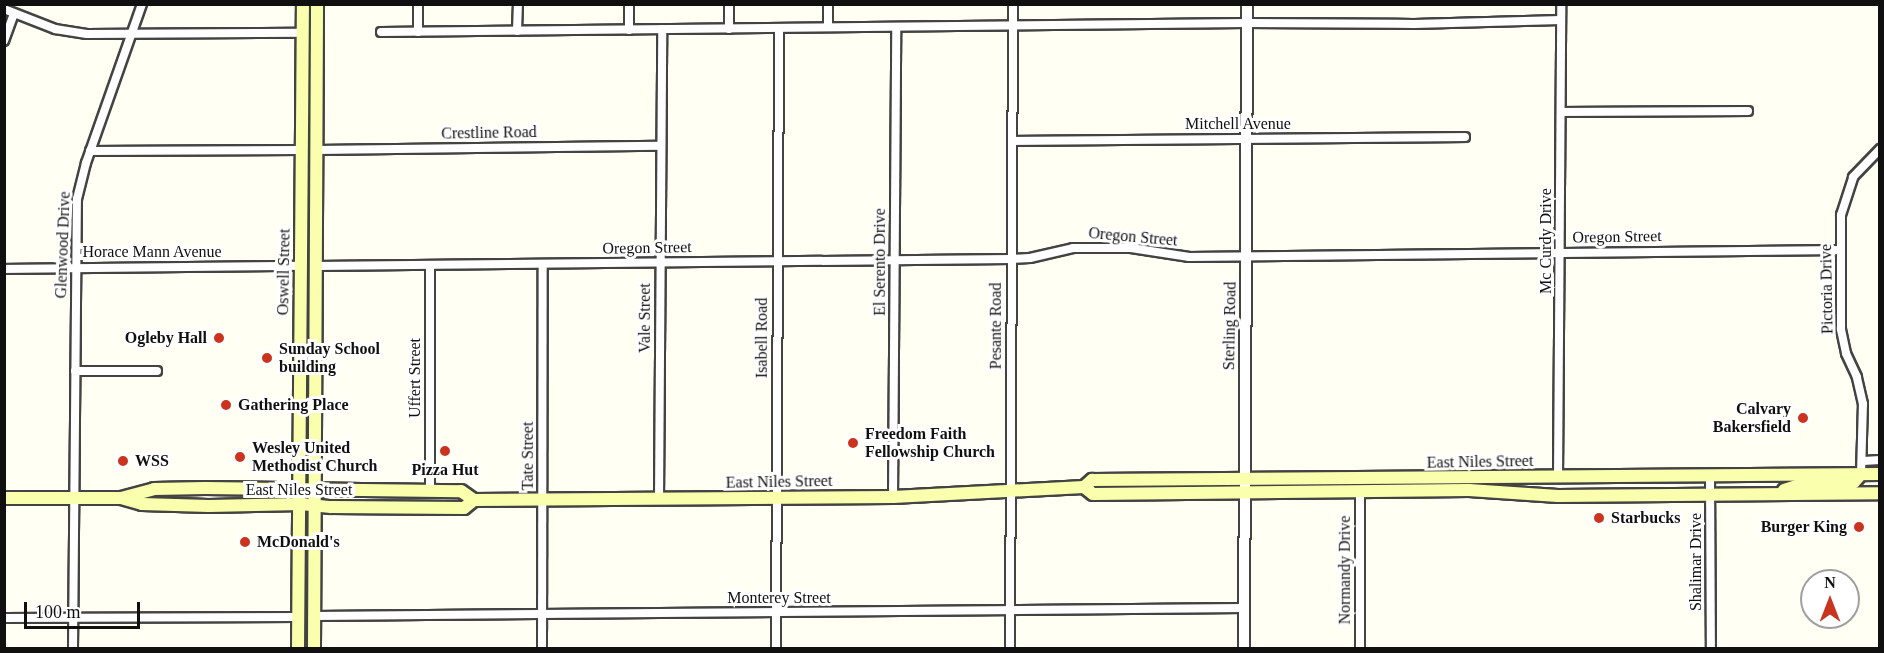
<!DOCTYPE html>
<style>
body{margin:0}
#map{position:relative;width:1884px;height:653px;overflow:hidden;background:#fffff3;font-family:Georgia,serif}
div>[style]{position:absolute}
.roads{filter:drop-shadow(2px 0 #434343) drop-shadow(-2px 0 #434343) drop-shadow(0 2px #434343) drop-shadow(0 -2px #434343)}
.minor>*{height:8px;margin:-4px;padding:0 4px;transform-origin:4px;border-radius:4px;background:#fff}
.tertiary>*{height:10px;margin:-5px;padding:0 5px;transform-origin:5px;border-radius:5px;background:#fff}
.secondary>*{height:12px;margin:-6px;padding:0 6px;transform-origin:6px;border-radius:6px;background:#faffae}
.dots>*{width:16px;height:16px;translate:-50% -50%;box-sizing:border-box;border:3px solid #fff;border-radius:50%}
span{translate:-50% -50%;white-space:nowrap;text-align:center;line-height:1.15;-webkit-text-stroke:6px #fff;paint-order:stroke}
.street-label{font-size:16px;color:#101010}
.poi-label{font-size:16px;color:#101010;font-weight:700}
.right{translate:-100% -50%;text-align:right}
.left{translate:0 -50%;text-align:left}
.frame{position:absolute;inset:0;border:6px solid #101010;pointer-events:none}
.north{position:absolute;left:1800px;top:569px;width:60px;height:60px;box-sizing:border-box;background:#fff;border:2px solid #9f9f9f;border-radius:50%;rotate:0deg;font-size:16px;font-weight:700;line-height:24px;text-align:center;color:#101010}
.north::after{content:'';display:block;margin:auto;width:21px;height:27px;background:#ca341e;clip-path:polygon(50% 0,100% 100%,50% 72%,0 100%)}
.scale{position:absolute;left:24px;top:602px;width:116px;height:27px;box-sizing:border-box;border:3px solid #101010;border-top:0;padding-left:8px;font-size:18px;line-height:21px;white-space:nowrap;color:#101010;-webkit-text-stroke:4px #fff;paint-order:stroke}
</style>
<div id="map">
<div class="roads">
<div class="minor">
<div style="left:629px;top:4px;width:26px;rotate:90deg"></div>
<div style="left:4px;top:9px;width:55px;rotate:21.4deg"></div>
<div style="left:55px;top:29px;width:32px;rotate:9deg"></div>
<div style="left:87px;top:34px;width:216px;rotate:-0.3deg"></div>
<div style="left:828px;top:27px;width:23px;rotate:-90deg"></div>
<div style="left:729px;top:29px;width:25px;rotate:-90deg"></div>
<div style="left:517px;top:31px;width:27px;rotate:-88deg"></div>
<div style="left:381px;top:32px;width:865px;rotate:-0.6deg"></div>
<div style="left:1246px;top:23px;width:168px;rotate:0.3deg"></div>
<div style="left:1414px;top:24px;width:147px;rotate:-1.6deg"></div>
<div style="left:418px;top:32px;width:28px;rotate:-90deg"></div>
<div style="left:4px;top:41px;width:29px;rotate:-70deg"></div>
<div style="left:1561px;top:112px;width:187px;rotate:-0.3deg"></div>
<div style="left:1012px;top:141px;width:453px;rotate:-0.5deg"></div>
<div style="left:316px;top:150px;width:345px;rotate:-0.7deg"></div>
<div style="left:90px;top:151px;width:211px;rotate:-0.3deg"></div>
<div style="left:430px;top:265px;width:225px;rotate:90deg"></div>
<div style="left:316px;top:266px;width:695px;rotate:-0.58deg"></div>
<div style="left:1011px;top:259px;width:19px;rotate:-3deg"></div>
<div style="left:1030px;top:258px;width:44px;rotate:-13.1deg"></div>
<div style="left:1073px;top:248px;width:58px"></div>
<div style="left:1131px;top:248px;width:59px;rotate:8.8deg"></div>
<div style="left:1189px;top:257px;width:652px;rotate:-0.62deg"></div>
<div style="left:4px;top:269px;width:295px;rotate:-0.6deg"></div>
<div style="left:75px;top:371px;width:82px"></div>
<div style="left:1863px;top:461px;width:17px;rotate:-3deg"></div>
<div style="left:1861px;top:474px;width:70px;rotate:-88.4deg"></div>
<div style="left:1863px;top:404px;width:28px;rotate:-103deg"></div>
<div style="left:1857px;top:377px;width:26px;rotate:-115deg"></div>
<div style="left:1846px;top:353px;width:25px;rotate:-102deg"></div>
<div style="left:1841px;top:329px;width:114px;rotate:-90deg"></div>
<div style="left:1841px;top:215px;width:40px;rotate:-72deg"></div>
<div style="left:1853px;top:177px;width:39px;rotate:-46deg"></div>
<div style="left:1710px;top:476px;width:172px;rotate:89.7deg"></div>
<div style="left:1558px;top:477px;width:473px;rotate:-89.6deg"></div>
<div style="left:893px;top:497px;width:470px;rotate:-89.6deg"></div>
<div style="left:659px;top:499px;width:470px;rotate:-89.6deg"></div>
<div style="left:315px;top:616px;width:929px;rotate:-0.49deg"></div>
<div style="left:4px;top:618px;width:294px;rotate:-0.2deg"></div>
<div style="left:73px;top:648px;width:449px;rotate:-89.5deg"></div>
<div style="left:77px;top:199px;width:37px;rotate:-76deg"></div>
<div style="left:86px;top:163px;width:169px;rotate:-70.6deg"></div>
<div style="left:542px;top:648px;width:384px;rotate:-89.9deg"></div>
<div style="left:776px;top:648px;width:620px;rotate:-89.72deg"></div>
<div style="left:1010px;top:648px;width:644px;rotate:-89.73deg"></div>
<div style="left:1360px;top:648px;width:156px;rotate:-90deg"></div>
</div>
<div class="tertiary">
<div style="left:1244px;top:648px;width:644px;rotate:-89.73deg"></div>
</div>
<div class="secondary">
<div style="left:1084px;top:487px;width:11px;rotate:38deg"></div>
<div style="left:1093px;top:494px;width:376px;rotate:-0.6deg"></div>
<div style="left:1469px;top:490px;width:89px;rotate:3.9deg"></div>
<div style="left:1558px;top:496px;width:322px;rotate:-0.5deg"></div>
<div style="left:1784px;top:490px;width:19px;rotate:-18deg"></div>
<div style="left:1802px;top:484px;width:52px;rotate:-2.2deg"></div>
<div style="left:1854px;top:482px;width:11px;rotate:-49deg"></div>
<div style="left:4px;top:498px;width:117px"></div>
<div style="left:121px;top:498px;width:22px;rotate:16deg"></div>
<div style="left:142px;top:504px;width:67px;rotate:1.7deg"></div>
<div style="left:209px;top:506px;width:92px;rotate:-1.2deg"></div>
<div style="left:301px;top:504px;width:30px;rotate:6deg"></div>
<div style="left:331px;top:507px;width:133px;rotate:0.4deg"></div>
<div style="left:464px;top:508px;width:13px;rotate:-39deg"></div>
<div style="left:121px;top:498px;width:34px;rotate:-15deg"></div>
<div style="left:154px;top:489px;width:51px;rotate:-1.1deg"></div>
<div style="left:205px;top:488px;width:256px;rotate:0.7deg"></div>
<div style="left:461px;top:491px;width:16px;rotate:35deg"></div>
<div style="left:474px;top:500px;width:419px;rotate:-0.4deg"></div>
<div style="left:893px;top:497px;width:191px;rotate:-3deg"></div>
<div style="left:1084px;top:487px;width:11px;rotate:-41deg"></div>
<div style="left:1092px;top:480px;width:788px;rotate:-0.44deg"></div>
<div style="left:298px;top:648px;width:644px;rotate:-89.56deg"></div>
<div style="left:314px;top:648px;width:644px;rotate:-89.73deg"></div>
</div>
</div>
<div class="dots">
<div style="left:219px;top:338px;background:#ca341e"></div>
<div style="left:267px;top:358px;background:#ca341e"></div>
<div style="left:226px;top:405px;background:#ca341e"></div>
<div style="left:1803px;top:418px;background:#ca341e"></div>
<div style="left:853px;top:443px;background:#ca341e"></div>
<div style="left:445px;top:451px;background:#ca341e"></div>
<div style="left:240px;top:457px;background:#ca341e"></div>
<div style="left:123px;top:461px;background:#ca341e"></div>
<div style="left:1599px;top:518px;background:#ca341e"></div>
<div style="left:1859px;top:527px;background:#ca341e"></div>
<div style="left:245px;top:542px;background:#ca341e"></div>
</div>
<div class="street-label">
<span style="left:1238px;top:124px">Mitchell Avenue</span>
<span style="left:489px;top:133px;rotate:-1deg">Crestline Road</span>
<span style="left:1133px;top:237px;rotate:5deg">Oregon Street</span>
<span style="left:1617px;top:237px;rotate:-1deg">Oregon Street</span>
<span style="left:1546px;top:241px;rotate:-90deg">Mc Curdy Drive</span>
<span style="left:63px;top:245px;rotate:-88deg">Glenwood Drive</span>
<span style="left:647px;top:248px;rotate:-1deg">Oregon Street</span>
<span style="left:152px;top:252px">Horace Mann Avenue</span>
<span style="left:880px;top:262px;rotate:-90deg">El Serento Drive</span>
<span style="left:284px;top:272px;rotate:-89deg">Oswell Street</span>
<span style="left:1827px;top:289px;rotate:-91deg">Pictoria Drive</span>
<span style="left:645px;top:318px;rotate:-90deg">Vale Street</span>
<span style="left:996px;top:326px;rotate:-90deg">Pesante Road</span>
<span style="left:1230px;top:326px;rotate:-89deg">Sterling Road</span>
<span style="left:762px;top:338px;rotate:-90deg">Isabell Road</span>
<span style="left:415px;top:378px;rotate:-90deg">Uffert Street</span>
<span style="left:528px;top:456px;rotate:-90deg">Tate Street</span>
<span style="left:1480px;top:462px;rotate:-1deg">East Niles Street</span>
<span style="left:779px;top:482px;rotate:-1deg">East Niles Street</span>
<span style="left:299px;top:490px">East Niles Street</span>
<span style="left:1696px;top:562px;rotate:-90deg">Shalimar Drive</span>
<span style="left:1345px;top:570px;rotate:-90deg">Normandy Drive</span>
<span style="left:779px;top:598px">Monterey Street</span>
</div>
<div class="poi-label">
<span class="right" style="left:207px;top:338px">Ogleby Hall</span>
<span class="left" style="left:279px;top:358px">Sunday School<br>building</span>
<span class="left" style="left:238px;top:405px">Gathering Place</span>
<span class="right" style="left:1791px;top:418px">Calvary<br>Bakersfield</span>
<span class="left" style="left:865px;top:443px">Freedom Faith<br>Fellowship Church</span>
<span class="left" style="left:252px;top:457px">Wesley United<br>Methodist Church</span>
<span class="left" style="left:135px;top:461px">WSS</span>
<span style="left:445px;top:470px">Pizza Hut</span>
<span class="left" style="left:1611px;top:518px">Starbucks</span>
<span class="right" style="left:1847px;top:527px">Burger King</span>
<span class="left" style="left:257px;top:542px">McDonald's</span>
</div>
<div class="frame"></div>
<div class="north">N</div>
<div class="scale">100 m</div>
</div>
